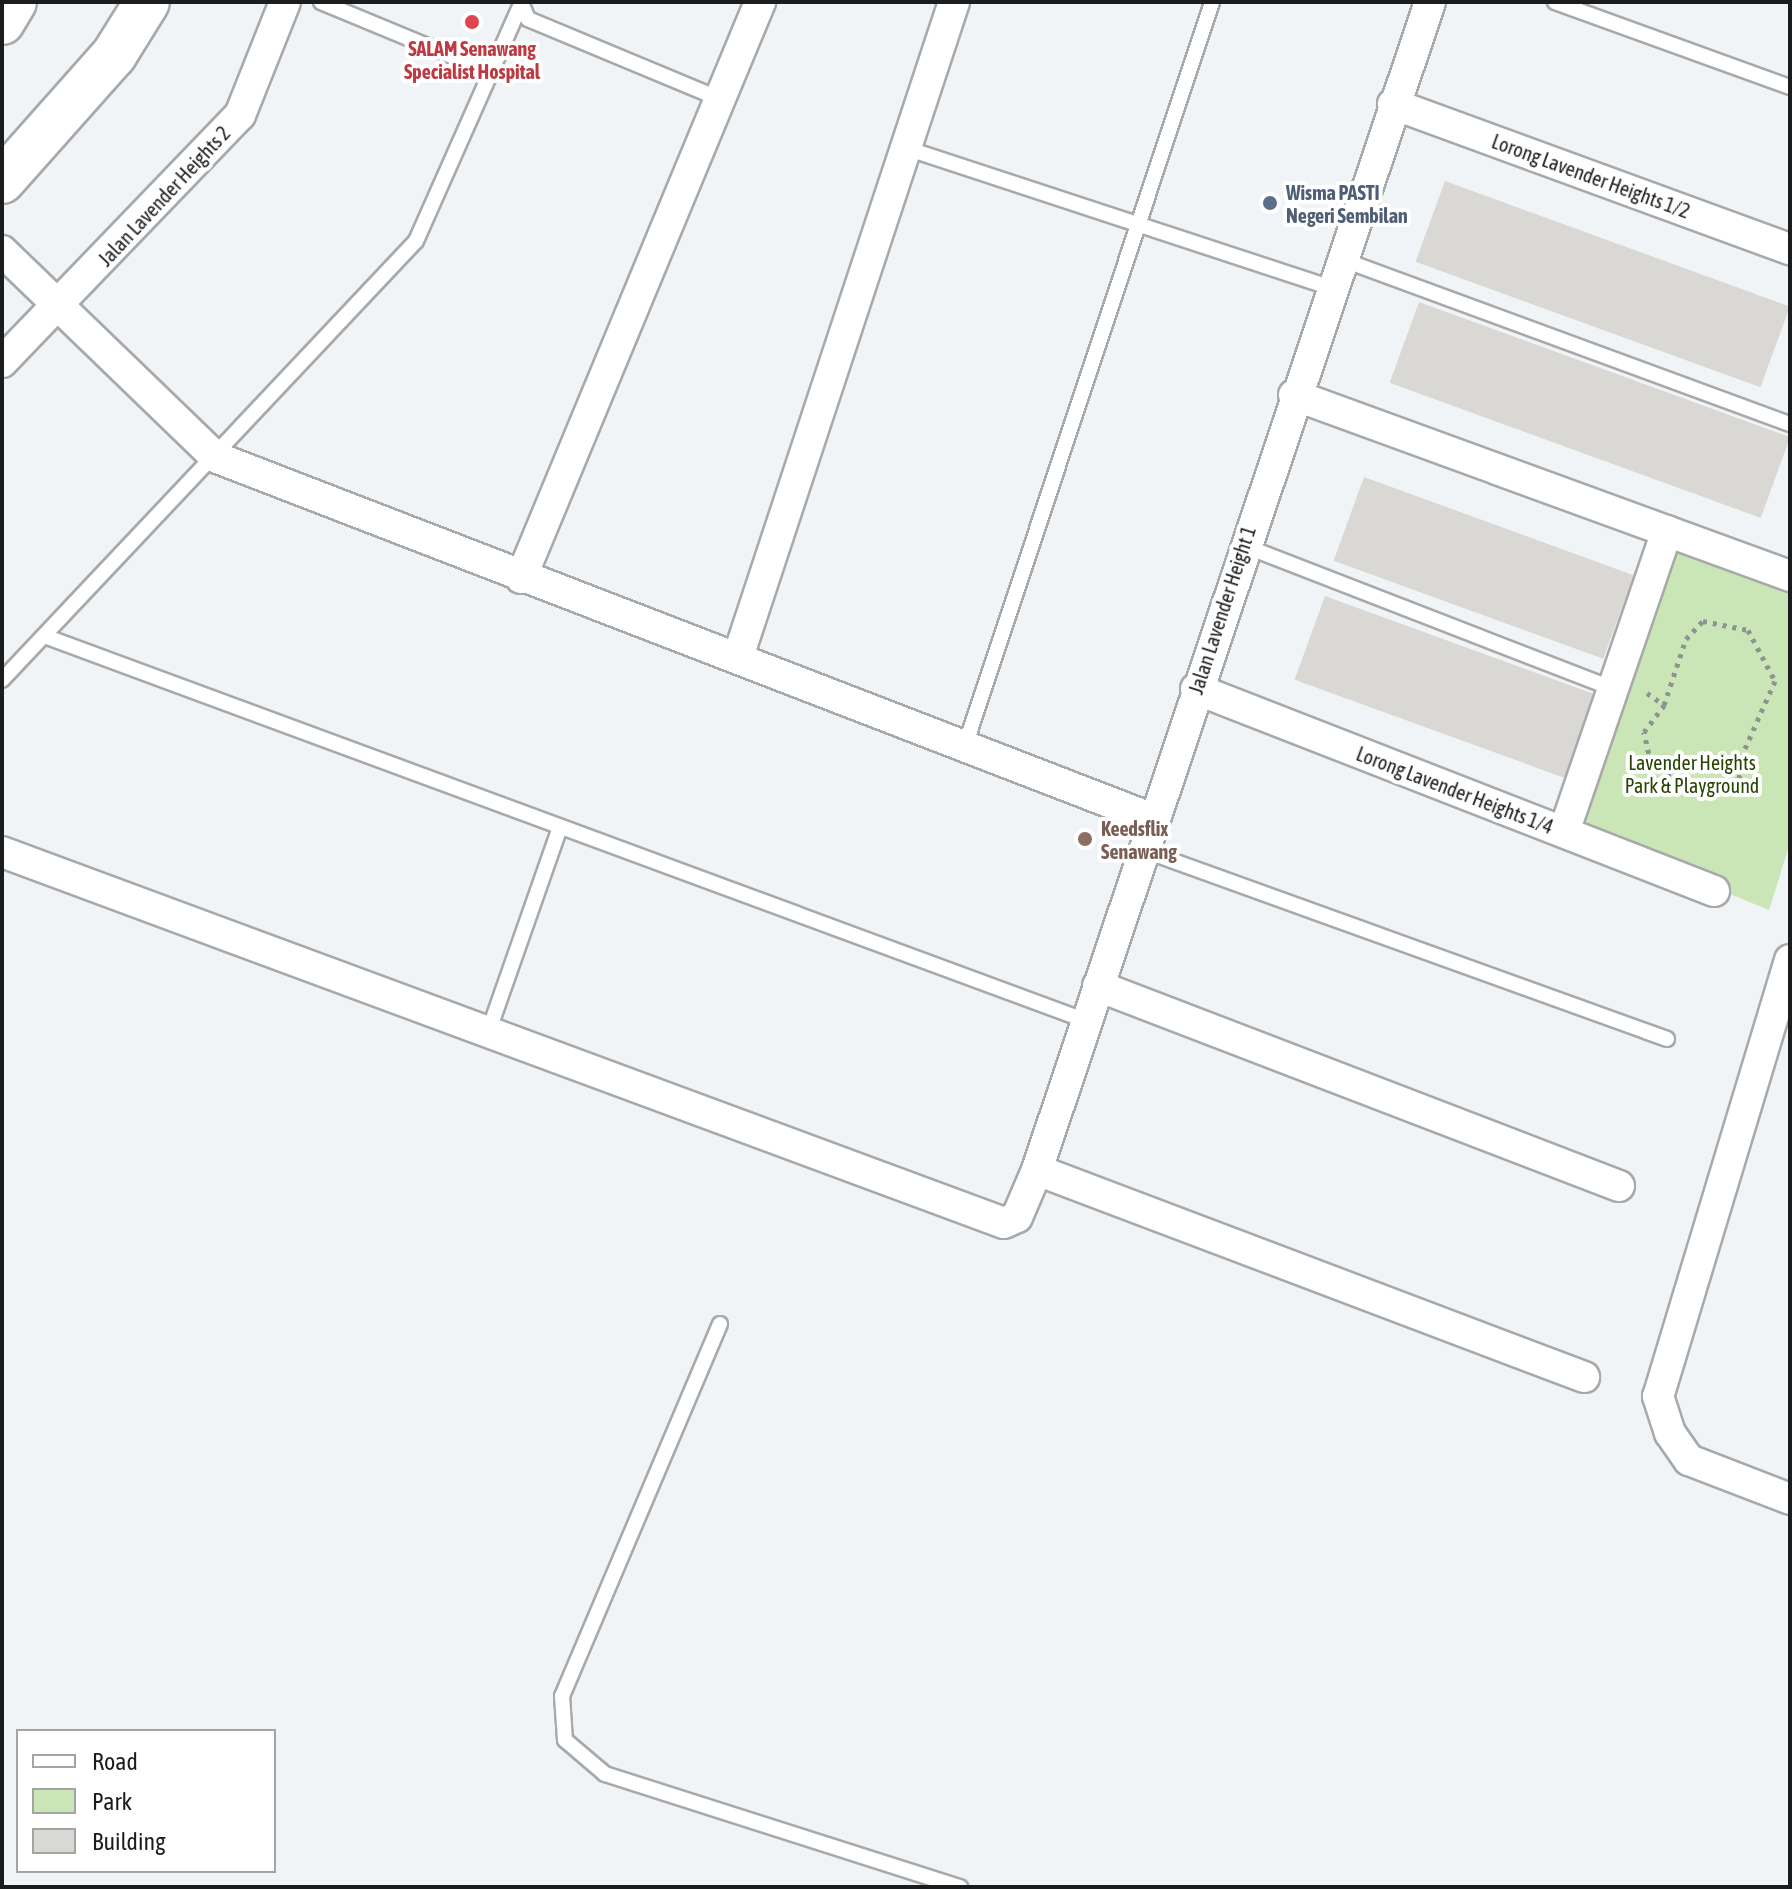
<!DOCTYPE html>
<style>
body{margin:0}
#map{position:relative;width:1792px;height:1889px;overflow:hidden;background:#f1f4f6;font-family:"Asap Condensed",sans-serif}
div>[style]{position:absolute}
.green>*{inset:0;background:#cae5b6}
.building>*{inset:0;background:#dad8d5;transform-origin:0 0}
.path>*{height:5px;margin-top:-2.5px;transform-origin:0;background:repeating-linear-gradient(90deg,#909394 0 4px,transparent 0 10px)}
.roads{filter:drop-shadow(2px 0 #a7a9ab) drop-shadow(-2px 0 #a7a9ab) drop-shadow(0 2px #a7a9ab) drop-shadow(0 -2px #a7a9ab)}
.service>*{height:14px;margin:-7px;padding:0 7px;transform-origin:7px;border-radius:7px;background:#fff}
.minor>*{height:30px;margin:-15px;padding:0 15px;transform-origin:15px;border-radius:15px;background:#fff}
.primary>*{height:44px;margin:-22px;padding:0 22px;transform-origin:22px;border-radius:22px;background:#fff}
.dots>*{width:22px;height:22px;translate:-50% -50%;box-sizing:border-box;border:4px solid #fff;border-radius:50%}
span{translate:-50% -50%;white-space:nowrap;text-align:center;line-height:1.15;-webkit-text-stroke:8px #fff;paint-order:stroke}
.health-label{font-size:20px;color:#be3a42;font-weight:700}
.street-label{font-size:20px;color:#1b1c1d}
.service-label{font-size:20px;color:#4e5e75;font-weight:700}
.left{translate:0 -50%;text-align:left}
.park-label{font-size:20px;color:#274401}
.education-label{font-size:20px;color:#785e54;font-weight:700}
.frame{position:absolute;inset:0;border:4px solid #1b1c1d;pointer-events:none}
.legend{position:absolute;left:16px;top:1729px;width:260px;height:144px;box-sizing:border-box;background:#fff;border:2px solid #a4a4a5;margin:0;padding:10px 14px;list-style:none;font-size:24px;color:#1b1c1d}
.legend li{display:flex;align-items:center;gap:16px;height:40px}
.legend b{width:40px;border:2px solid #a4a4a5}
</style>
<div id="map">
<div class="green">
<div style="clip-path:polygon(1671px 542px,1790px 585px,1790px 843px,1769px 910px,1571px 829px)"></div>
</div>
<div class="building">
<div style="left:1445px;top:181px;width:367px;height:86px;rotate:20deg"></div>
<div style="left:1419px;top:302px;width:395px;height:86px;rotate:20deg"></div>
<div style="left:1364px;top:477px;width:287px;height:89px;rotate:20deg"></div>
<div style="left:1325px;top:596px;width:288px;height:89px;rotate:20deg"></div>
</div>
<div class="path">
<div style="left:1703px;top:621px;width:46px;rotate:11.3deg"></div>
<div style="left:1748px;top:630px;width:58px;rotate:62.1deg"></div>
<div style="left:1775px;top:681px;width:81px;rotate:114deg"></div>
<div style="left:1742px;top:755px;width:32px;rotate:97deg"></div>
<div style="left:1738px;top:787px;width:35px;rotate:164deg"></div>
<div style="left:1704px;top:797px;width:63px;rotate:-147.3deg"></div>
<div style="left:1651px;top:763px;width:32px;rotate:-103deg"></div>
<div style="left:1644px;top:732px;width:34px;rotate:-53deg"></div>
<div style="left:1664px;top:705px;width:70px;rotate:-71.6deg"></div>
<div style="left:1686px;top:639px;width:25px;rotate:-47deg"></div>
<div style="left:1647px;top:693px;width:21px;rotate:35deg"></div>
</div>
<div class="roads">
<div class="service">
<div style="left:321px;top:2px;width:183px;rotate:22.5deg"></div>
<div style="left:521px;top:2px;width:18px;rotate:68deg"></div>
<div style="left:528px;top:19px;width:208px;rotate:22.6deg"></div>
<div style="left:1555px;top:2px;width:250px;rotate:19.9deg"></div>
<div style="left:906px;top:148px;width:446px;rotate:18.2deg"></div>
<div style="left:1341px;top:259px;width:478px;rotate:20.2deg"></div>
<div style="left:1245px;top:546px;width:395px;rotate:21.2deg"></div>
<div style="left:47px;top:637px;width:1109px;rotate:20.27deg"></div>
<div style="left:2px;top:680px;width:603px;rotate:-46.68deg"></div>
<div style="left:416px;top:241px;width:257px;rotate:-66.1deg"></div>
<div style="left:965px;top:746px;width:784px;rotate:-71.63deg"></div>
<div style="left:1143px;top:850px;width:557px;rotate:19.83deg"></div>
<div style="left:489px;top:1030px;width:215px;rotate:-70.7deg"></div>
<div style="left:720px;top:1324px;width:404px;rotate:113deg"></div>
<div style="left:562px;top:1696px;width:44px;rotate:86.1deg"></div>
<div style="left:565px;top:1740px;width:52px;rotate:40.4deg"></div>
<div style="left:605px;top:1774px;width:373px;rotate:17.7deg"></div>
</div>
<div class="minor">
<div style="left:1393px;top:104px;width:423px;rotate:20.1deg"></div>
<div style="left:2px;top:251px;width:296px;rotate:44deg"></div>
<div style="left:215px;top:457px;width:1005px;rotate:21.1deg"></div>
<div style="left:2px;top:362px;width:343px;rotate:-46.1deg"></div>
<div style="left:240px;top:115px;width:122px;rotate:-68.3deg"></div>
<div style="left:1294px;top:395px;width:528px;rotate:20.05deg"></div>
<div style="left:521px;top:578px;width:624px;rotate:-67.46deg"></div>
<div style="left:738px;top:657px;width:690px;rotate:-71.75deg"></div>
<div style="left:1196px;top:689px;width:556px;rotate:21.3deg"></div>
<div style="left:1564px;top:832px;width:318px;rotate:-71.1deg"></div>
<div style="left:2px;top:852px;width:1068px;rotate:20.32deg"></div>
<div style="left:1004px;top:1223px;width:14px;rotate:-25deg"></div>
<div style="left:1017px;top:1217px;width:51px;rotate:-66.9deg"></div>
<div style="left:1037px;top:1170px;width:1232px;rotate:-71.4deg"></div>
<div style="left:1790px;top:960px;width:456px;rotate:106.8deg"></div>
<div style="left:1658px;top:1396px;width:39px;rotate:72deg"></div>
<div style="left:1670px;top:1433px;width:33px;rotate:55deg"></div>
<div style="left:1689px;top:1460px;width:108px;rotate:21.1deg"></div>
<div style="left:1098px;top:986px;width:558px;rotate:21deg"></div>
<div style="left:1037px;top:1170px;width:585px;rotate:20.73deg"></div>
</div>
<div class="primary">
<div style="left:2px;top:22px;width:23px;rotate:-59deg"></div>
<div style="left:2px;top:181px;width:169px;rotate:-48.4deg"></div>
<div style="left:114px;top:55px;width:62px;rotate:-58.1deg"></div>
</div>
</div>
<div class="dots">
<div style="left:472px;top:22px;background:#e0444e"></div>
<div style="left:1270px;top:203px;background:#5c6f8a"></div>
<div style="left:1085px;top:839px;background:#8d6e63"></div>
</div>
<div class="health-label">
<span style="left:472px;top:60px">SALAM Senawang<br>Specialist Hospital</span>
</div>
<div class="street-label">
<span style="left:1591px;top:176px;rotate:20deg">Lorong Lavender Heights 1/2</span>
<span style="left:164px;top:196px;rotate:-47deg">Jalan Lavender Heights 2</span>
<span style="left:1222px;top:610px;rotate:-72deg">Jalan Lavender Height 1</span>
<span style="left:1455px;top:790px;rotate:21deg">Lorong Lavender Heights 1/4</span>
</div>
<div class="service-label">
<span class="left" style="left:1286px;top:204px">Wisma PASTI<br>Negeri Sembilan</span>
</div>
<div class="park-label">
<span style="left:1692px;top:774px">Lavender Heights<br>Park &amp; Playground</span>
</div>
<div class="education-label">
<span class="left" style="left:1101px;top:840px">Keedsflix<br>Senawang</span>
</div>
<div class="frame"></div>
<ul class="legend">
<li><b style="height:10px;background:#fff"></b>Road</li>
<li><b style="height:22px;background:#cae5b6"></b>Park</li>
<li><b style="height:22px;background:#dad8d5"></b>Building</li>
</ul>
</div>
